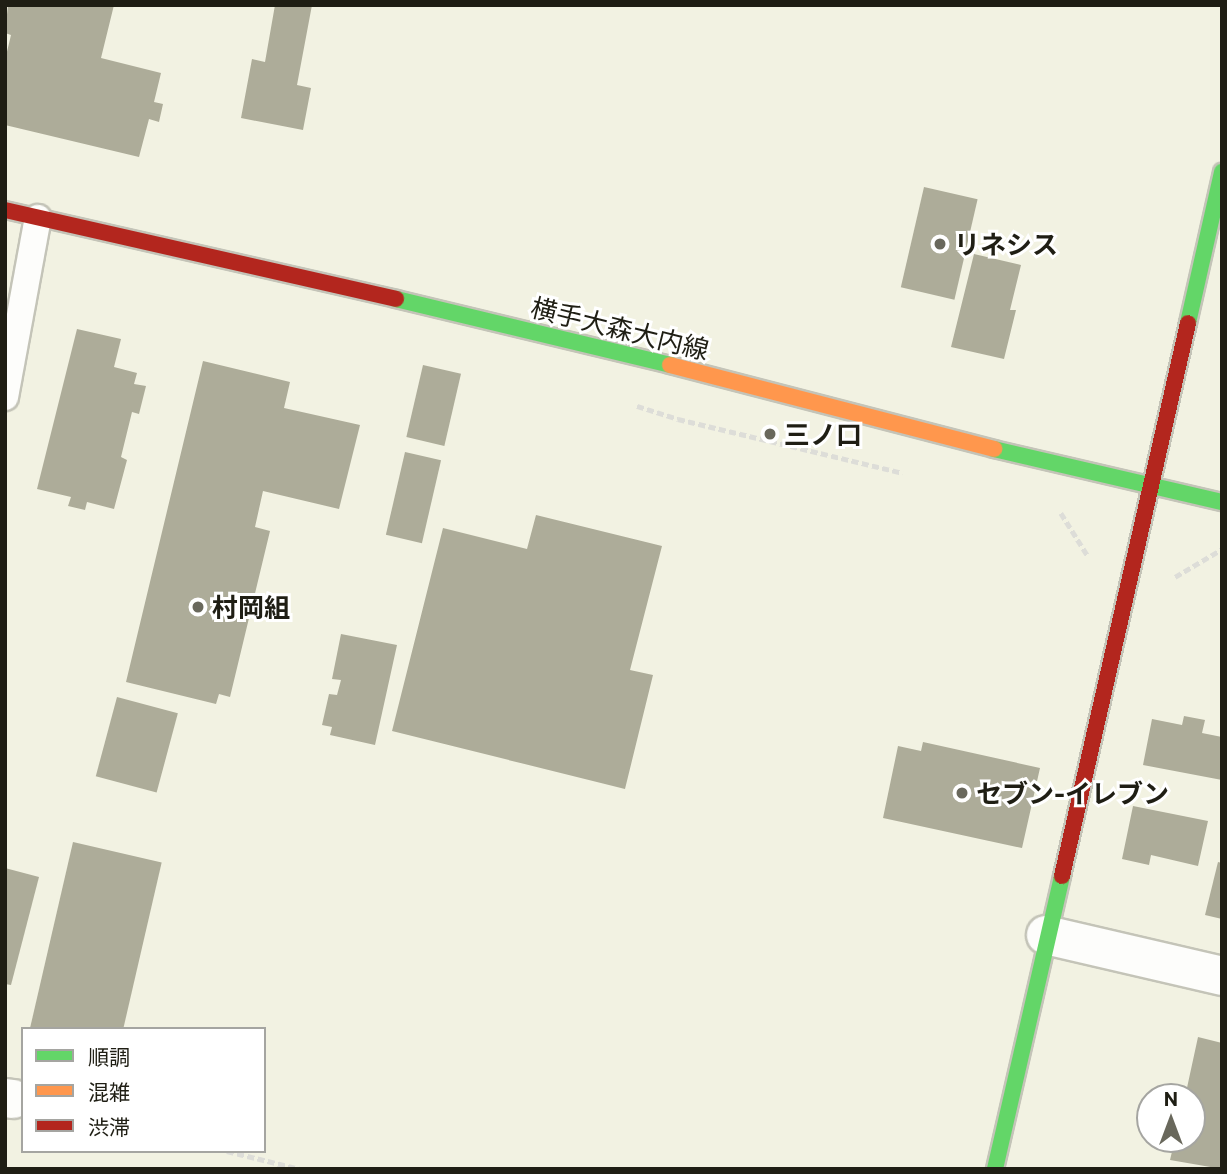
<!DOCTYPE html>
<meta charset="utf-8">
<style>
body{margin:0}
#map{position:relative;width:1227px;height:1174px;overflow:hidden;background:#f2f2e2;font-family:Commissioner,"Noto Sans JP",sans-serif}
div>[style]{position:absolute}
.building>*{inset:0;background:#adac99;transform-origin:0 0}
.path>*{height:4.5px;margin-top:-2.25px;transform-origin:0;background:repeating-linear-gradient(90deg,#ddddd8 0 7px,transparent 0 10.5px)}
.roads{filter:drop-shadow(2px 0 #c4c4b8) drop-shadow(-2px 0 #c4c4b8) drop-shadow(0 2px #c4c4b8) drop-shadow(0 -2px #c4c4b8)}
.lane>*{height:26px;margin:-13px;padding:0 13px;transform-origin:13px;border-radius:13px;background:#fdfdfb}
.street>*{height:38px;margin:-19px;padding:0 19px;transform-origin:19px;border-radius:19px;background:#fdfdfb}
.fast>*{height:16px;margin:-8px;padding:0 8px;transform-origin:8px;border-radius:8px;background:#63d668}
.slow>*{height:16px;margin:-8px;padding:0 8px;transform-origin:8px;border-radius:8px;background:#ff974d}
.jam>*{height:16px;margin:-8px;padding:0 8px;transform-origin:8px;border-radius:8px;background:#b3261e}
.dots>*{width:19px;height:19px;translate:-50% -50%;box-sizing:border-box;border:4px solid #fff;border-radius:50%}
span{translate:-50% -50%;white-space:nowrap;text-align:center;line-height:1.15;-webkit-text-stroke:6px #fff;paint-order:stroke}
.poi-label{font-size:26px;color:#1f1e14;font-weight:700}
.left{translate:0 -50%;text-align:left}
.street-label{font-size:26px;color:#1f1e14}
.frame{position:absolute;inset:0;border:7px solid #1f1e14;pointer-events:none}
.legend{position:absolute;left:21px;top:1027px;width:245px;height:126px;box-sizing:border-box;background:#fff;border:2px solid #a5a5a1;margin:0;padding:9px 12px;list-style:none;font-size:21px;color:#1f1e14}
.legend li{display:flex;align-items:center;gap:14px;height:35px}
.legend b{width:35px;border:2px solid #a5a5a1}
.north{position:absolute;left:1136px;top:1083px;width:70px;height:70px;box-sizing:border-box;background:#fff;border:2px solid #a5a5a1;border-radius:50%;rotate:0deg;font-size:19px;font-weight:700;line-height:28px;text-align:center;color:#1f1e14}
.north::after{content:'';display:block;margin:auto;width:24px;height:32px;background:#69685c;clip-path:polygon(50% 0,100% 100%,50% 72%,0 100%)}
</style>
<div id="map">
<div class="building">
<div style="clip-path:polygon(8px 5px,114px 5px,101px 58px,161px 73px,154px 102px,163px 104px,159px 122px,149px 119px,139px 157px,5px 125px,5px 60px,11px 35px,5px 33px)"></div>
<div style="clip-path:polygon(275px 5px,312px 5px,297px 85px,311px 88px,303px 130px,241px 118px,252px 59px,265px 62px)"></div>
<div style="left:924px;top:187px;width:55px;height:103px;rotate:13deg"></div>
<div style="clip-path:polygon(974px 254px,1021px 265px,1010px 310px,1016px 310px,1004px 359px,951px 347px)"></div>
<div style="clip-path:polygon(77px 329px,121px 339px,114px 367px,137px 373px,134px 384px,146px 386px,139px 414px,132px 412px,121px 457px,127px 460px,114px 509px,87px 502px,85px 510px,68px 506px,71px 497px,37px 489px)"></div>
<div style="clip-path:polygon(203px 361px,290px 382px,284px 408px,360px 425px,339px 509px,263px 491px,255px 527px,270px 531px,230px 697px,219px 694px,216px 704px,126px 682px)"></div>
<div style="left:423px;top:365px;width:39px;height:74px;rotate:13deg"></div>
<div style="left:405px;top:452px;width:37px;height:85px;rotate:13deg"></div>
<div style="clip-path:polygon(536px 515px,662px 546px,630px 670px,653px 675px,625px 789px,392px 731px,443px 528px,527px 549px)"></div>
<div style="clip-path:polygon(341px 634px,397px 645px,375px 745px,330px 735px,332px 727px,322px 725px,329px 694px,337px 695px,341px 680px,332px 679px)"></div>
<div style="left:117px;top:697px;width:63px;height:82px;rotate:15deg"></div>
<div style="clip-path:polygon(1184px 716px,1205px 720px,1202px 733px,1222px 737px,1222px 780px,1143px 765px,1152px 719px,1182px 725px)"></div>
<div style="clip-path:polygon(923px 742px,1040px 768px,1022px 848px,883px 818px,898px 746px,921px 751px)"></div>
<div style="clip-path:polygon(1133px 806px,1208px 821px,1198px 866px,1151px 855px,1149px 865px,1122px 859px)"></div>
<div style="left:73px;top:842px;width:91px;height:192px;rotate:13deg"></div>
<div style="clip-path:polygon(1218px 862px,1222px 863px,1222px 919px,1205px 915px)"></div>
<div style="clip-path:polygon(5px 868px,39px 877px,11px 985px,5px 984px)"></div>
<div style="clip-path:polygon(1198px 1037px,1222px 1043px,1222px 1169px,1170px 1160px,1175px 1139px,1192px 1139px,1192px 1097px,1185px 1097px)"></div>
</div>
<div class="path">
<div style="left:637px;top:406px;width:43px;rotate:17.6deg"></div>
<div style="left:678px;top:419px;width:231px;rotate:13.5deg"></div>
<div style="left:1061px;top:513px;width:51px;rotate:57.9deg"></div>
<div style="left:1175px;top:577px;width:55px;rotate:-30.8deg"></div>
<div style="left:227px;top:1151px;width:75px;rotate:13.9deg"></div>
</div>
<div class="roads">
<div class="lane">
<div style="left:5px;top:397px;width:182px;rotate:-79.6deg"></div>
</div>
<div class="street">
<div style="left:1046px;top:935px;width:181px;rotate:13.1deg"></div>
<div style="left:5px;top:1098px;width:8px;rotate:7deg"></div>
</div>
<div class="fast">
<div style="left:396px;top:299px;width:282px;rotate:13.5deg"></div>
<div style="left:1188px;top:323px;width:155px;rotate:-77.3deg"></div>
<div style="left:994px;top:449px;width:234px;rotate:13.1deg"></div>
<div style="left:995px;top:1169px;width:301px;rotate:-77.1deg"></div>
</div>
<div class="slow">
<div style="left:670px;top:365px;width:335px;rotate:14.5deg"></div>
</div>
<div class="jam">
<div style="left:5px;top:210px;width:401px;rotate:12.8deg"></div>
<div style="left:1062px;top:876px;width:567px;rotate:-77.16deg"></div>
</div>
</div>
<div class="dots">
<div style="left:940px;top:244px;background:#69685c"></div>
<div style="left:770px;top:434px;background:#69685c"></div>
<div style="left:198px;top:607px;background:#69685c"></div>
<div style="left:962px;top:793px;background:#69685c"></div>
</div>
<div class="poi-label">
<span class="left" style="left:954px;top:244px">リネシス</span>
<span class="left" style="left:784px;top:434px">三ノ口</span>
<span class="left" style="left:212px;top:607px">村岡組</span>
<span class="left" style="left:976px;top:793px">セブン-イレブン</span>
</div>
<div class="street-label">
<span style="left:620px;top:328px;rotate:14deg">横手大森大内線</span>
</div>
<div class="frame"></div>
<ul class="legend">
<li><b style="height:9px;background:#63d668"></b>順調</li>
<li><b style="height:9px;background:#ff974d"></b>混雑</li>
<li><b style="height:9px;background:#b3261e"></b>渋滞</li>
</ul>
<div class="north">N</div>
</div>
